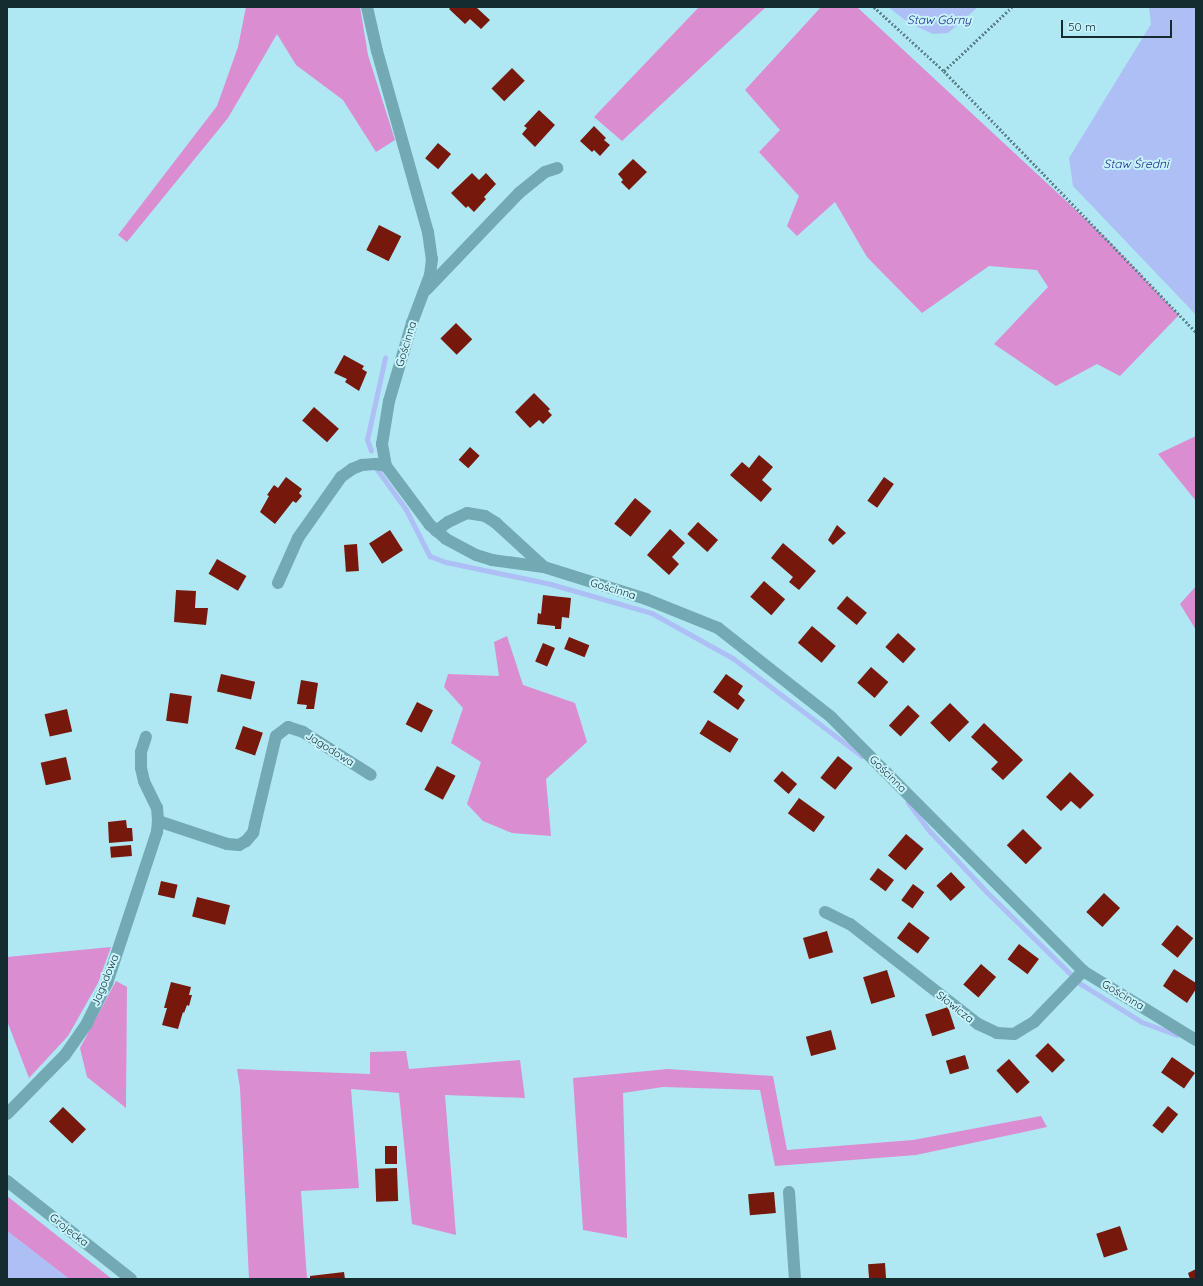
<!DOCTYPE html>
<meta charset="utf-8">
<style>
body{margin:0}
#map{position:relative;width:1203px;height:1286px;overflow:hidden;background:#afe8f3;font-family:Quicksand,sans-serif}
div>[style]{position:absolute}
.green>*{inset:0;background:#db8dd2}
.water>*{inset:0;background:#aebff5}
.stream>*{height:4.5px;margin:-2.25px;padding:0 2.25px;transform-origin:2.25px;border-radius:2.25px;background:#aebff5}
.building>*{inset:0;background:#76180c;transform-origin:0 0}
.path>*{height:2.5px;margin-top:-1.25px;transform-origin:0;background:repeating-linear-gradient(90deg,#5e858d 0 2px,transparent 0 4px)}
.minor>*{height:12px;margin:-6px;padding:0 6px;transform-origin:6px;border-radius:6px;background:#72a9b3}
span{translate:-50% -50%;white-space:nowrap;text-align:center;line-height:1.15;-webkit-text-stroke:4px #c6f3fc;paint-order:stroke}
.street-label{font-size:11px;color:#142b2f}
.water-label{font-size:12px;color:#20298c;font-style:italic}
.frame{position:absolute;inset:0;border:8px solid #142b2f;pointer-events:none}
.scale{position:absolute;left:1061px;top:20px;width:111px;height:18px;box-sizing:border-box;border:2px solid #142b2f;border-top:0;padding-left:5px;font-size:12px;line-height:14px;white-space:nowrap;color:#142b2f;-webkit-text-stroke:3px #c6f3fc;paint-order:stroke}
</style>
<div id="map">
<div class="green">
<div style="clip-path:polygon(246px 7px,360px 7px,368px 55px,395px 140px,376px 152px,343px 100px,296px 65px,277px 34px,228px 118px,127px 242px,118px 235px,217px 106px,238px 47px)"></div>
<div style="clip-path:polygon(699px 7px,766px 7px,622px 141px,594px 117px)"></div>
<div style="clip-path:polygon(821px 7px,857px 7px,1104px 236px,1179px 315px,1120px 376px,1097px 364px,1056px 386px,994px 344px,1048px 287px,1037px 270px,989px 266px,922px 313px,867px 257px,835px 202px,797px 236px,787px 226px,799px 196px,759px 152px,780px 130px,745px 90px)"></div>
<div style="clip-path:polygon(1196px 436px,1196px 501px,1158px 454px)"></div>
<div style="clip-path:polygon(1196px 586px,1196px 630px,1180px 604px)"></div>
<div style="clip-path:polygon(507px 636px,523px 685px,575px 703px,587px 742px,546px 779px,551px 836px,512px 833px,483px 821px,467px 804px,481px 762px,451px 743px,463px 708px,444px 687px,448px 674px,499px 676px,494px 642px)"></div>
<div style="clip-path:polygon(111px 947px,98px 983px,68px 1036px,29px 1078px,7px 1021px,7px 957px)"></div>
<div style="clip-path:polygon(116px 981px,127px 987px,126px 1108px,87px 1077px,80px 1048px)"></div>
<div style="clip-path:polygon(406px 1051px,409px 1069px,520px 1060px,525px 1098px,445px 1095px,456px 1235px,412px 1224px,399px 1093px,351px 1089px,359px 1188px,301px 1191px,307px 1279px,249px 1279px,240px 1088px,237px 1069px,370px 1074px,370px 1052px)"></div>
<div style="clip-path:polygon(668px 1069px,773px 1076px,787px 1150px,913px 1140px,1041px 1116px,1047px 1127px,916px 1155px,775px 1166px,760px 1090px,663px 1087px,623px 1093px,627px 1238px,583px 1230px,573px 1078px)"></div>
<div style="clip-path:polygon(7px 1196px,112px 1279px,69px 1279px,7px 1231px)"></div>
</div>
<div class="water">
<div style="clip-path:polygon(888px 7px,978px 7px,948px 33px,933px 34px,909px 23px)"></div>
<div style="clip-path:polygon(1149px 7px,1196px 7px,1196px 315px,1073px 186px,1069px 158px,1151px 24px)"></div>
<div style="clip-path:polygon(7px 1231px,69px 1279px,7px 1279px)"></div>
</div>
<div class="stream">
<div style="left:371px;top:451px;width:12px;rotate:-110deg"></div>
<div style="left:367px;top:440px;width:84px;rotate:-77.6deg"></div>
<div style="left:377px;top:469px;width:49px;rotate:54.1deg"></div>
<div style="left:406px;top:509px;width:53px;rotate:62.9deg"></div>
<div style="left:430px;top:556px;width:17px;rotate:21deg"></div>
<div style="left:446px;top:562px;width:107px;rotate:11.8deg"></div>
<div style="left:551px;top:584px;width:105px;rotate:16deg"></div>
<div style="left:652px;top:613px;width:93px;rotate:29.1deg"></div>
<div style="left:733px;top:658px;width:162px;rotate:37.2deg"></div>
<div style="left:908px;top:802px;width:38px;rotate:53deg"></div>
<div style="left:931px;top:832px;width:82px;rotate:47deg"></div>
<div style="left:987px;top:892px;width:132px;rotate:44.4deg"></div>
<div style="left:1081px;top:984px;width:72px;rotate:31.9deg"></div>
<div style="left:1142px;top:1022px;width:37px;rotate:20deg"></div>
</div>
<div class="building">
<div style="clip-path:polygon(451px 7px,479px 7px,477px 8px,490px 20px,481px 29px,470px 19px,465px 24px,449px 9px)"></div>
<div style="left:512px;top:68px;width:18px;height:29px;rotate:45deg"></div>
<div style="clip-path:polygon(539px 110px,555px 125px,535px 147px,522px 134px,527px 128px,524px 126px)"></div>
<div style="clip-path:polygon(594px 126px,606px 138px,604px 140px,610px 145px,600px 156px,594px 150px,592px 152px,580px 141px)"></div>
<div style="left:438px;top:143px;width:17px;height:20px;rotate:40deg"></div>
<div style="clip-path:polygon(633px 159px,647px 172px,629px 190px,621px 182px,623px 180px,618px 174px)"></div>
<div style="clip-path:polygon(472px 173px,479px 180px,486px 173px,496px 184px,484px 197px,486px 199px,474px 212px,468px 206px,466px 208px,451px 193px)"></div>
<div style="left:379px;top:225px;width:25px;height:28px;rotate:27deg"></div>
<div style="left:456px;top:323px;width:23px;height:22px;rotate:45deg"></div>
<div style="clip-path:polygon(344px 355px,364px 366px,362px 369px,367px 372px,359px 391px,345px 382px,347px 379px,334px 373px)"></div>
<div style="clip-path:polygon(534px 393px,550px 409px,548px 411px,552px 415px,543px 424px,539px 420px,530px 428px,515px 412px)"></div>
<div style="left:314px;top:407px;width:33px;height:18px;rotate:41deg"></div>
<div style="left:470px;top:447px;width:13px;height:17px;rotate:42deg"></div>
<div style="clip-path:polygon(759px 455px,773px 467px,762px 480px,772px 489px,761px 502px,730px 475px,742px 462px,749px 468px)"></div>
<div style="clip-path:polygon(286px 477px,302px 489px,299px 493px,302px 496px,296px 503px,293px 501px,275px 524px,260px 512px,269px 496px,267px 495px,274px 485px,278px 488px)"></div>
<div style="left:884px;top:477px;width:12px;height:29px;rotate:35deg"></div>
<div style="left:635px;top:498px;width:21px;height:33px;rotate:39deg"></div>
<div style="left:698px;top:522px;width:27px;height:16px;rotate:42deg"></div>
<div style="clip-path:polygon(837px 525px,846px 533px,833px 545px,828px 540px)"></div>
<div style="clip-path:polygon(670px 529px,685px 543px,672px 557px,679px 564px,669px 575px,647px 555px)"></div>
<div style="left:390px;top:530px;width:24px;height:25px;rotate:57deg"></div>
<div style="clip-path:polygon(783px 543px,816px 571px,799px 590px,789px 582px,793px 577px,771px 558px)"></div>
<div style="left:357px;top:544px;width:27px;height:13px;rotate:86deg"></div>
<div style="left:217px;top:559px;width:34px;height:17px;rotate:30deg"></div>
<div style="left:764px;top:581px;width:28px;height:21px;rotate:41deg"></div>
<div style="clip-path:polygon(176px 590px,196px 591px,195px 608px,208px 608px,206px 625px,174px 622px)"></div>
<div style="clip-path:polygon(543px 595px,571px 598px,569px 618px,562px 617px,561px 629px,555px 629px,555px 626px,537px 624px,538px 613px,541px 614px)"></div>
<div style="left:847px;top:596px;width:26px;height:16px;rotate:40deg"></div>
<div style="left:812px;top:626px;width:31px;height:22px;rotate:40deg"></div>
<div style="left:898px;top:633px;width:24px;height:19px;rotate:42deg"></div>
<div style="left:569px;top:637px;width:22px;height:13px;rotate:22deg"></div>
<div style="left:543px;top:643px;width:13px;height:20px;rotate:23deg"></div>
<div style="left:871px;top:667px;width:23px;height:21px;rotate:41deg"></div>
<div style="left:221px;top:674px;width:35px;height:18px;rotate:13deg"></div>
<div style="clip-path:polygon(726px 674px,743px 686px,738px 694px,745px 700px,738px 710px,713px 692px)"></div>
<div style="clip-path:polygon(301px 680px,318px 683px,314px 709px,306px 709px,307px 705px,297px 704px)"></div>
<div style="left:170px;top:693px;width:22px;height:28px;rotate:8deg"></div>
<div style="left:417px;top:702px;width:18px;height:25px;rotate:27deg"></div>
<div style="left:950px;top:703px;width:27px;height:28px;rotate:45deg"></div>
<div style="left:908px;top:705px;width:16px;height:28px;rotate:43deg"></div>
<div style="left:67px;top:709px;width:23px;height:23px;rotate:77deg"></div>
<div style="left:708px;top:720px;width:36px;height:16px;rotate:32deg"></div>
<div style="clip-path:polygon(984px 723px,1023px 760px,1003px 780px,991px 769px,998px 762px,971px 737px)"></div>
<div style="left:243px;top:726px;width:21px;height:24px;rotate:19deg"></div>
<div style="left:838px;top:756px;width:19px;height:28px;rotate:39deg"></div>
<div style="left:66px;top:757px;width:23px;height:26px;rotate:77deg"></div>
<div style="left:437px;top:766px;width:21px;height:27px;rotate:28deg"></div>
<div style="left:782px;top:771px;width:20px;height:13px;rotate:41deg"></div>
<div style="clip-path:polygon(1070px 772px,1094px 795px,1080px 809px,1071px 801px,1061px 811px,1046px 797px)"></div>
<div style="left:799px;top:798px;width:32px;height:19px;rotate:36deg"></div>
<div style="clip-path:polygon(126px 820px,127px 828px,132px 828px,133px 841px,109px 843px,108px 822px)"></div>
<div style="left:1023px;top:829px;width:27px;height:23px;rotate:45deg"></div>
<div style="left:906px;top:834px;width:23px;height:28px;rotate:40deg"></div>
<div style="left:131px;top:845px;width:11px;height:21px;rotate:85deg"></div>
<div style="left:878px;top:868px;width:20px;height:14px;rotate:37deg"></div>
<div style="left:951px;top:872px;width:21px;height:20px;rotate:47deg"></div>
<div style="left:161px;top:881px;width:17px;height:14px;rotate:13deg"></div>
<div style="left:913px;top:884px;width:14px;height:20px;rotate:36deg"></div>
<div style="left:1104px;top:893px;width:22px;height:26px;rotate:43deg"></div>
<div style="left:197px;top:897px;width:34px;height:20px;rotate:14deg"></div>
<div style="left:909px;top:922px;width:26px;height:20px;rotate:37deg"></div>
<div style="left:1177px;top:925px;width:21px;height:25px;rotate:39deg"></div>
<div style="left:827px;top:931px;width:22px;height:25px;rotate:74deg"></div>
<div style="left:1019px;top:944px;width:25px;height:19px;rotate:37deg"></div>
<div style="left:981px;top:964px;width:20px;height:27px;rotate:41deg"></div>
<div style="clip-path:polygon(1174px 969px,1196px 983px,1196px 989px,1187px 1003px,1163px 986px)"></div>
<div style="left:887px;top:970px;width:28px;height:25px;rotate:73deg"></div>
<div style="clip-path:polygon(171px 982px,191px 987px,189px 995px,192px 995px,189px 1006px,187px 1005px,184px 1013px,183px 1012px,178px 1029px,162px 1025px,167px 1008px,164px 1008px)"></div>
<div style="left:948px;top:1007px;width:23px;height:24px;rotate:72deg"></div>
<div style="left:831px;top:1030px;width:20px;height:26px;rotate:75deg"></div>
<div style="left:1048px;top:1043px;width:24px;height:18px;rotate:45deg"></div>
<div style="left:965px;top:1055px;width:14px;height:20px;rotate:73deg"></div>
<div style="left:1172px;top:1057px;width:28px;height:19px;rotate:35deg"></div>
<div style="left:1009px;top:1059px;width:31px;height:17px;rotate:48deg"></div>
<div style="left:1168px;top:1106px;width:13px;height:25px;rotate:39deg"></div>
<div style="left:63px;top:1107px;width:32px;height:20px;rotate:44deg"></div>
<div style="left:385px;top:1146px;width:12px;height:18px"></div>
<div style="left:397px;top:1168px;width:33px;height:22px;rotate:88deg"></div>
<div style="left:774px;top:1192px;width:21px;height:26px;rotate:85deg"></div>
<div style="left:1120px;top:1226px;width:25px;height:25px;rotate:72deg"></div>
<div style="left:885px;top:1263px;width:16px;height:17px;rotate:86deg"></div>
<div style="clip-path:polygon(1196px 1269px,1196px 1279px,1190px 1279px,1188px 1273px)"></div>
<div style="clip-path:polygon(344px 1272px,345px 1279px,310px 1279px,310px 1276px)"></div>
</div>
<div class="path">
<div style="left:874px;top:7px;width:95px;rotate:42.4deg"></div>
<div style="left:944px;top:71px;width:363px;rotate:46deg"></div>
<div style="left:944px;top:71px;width:93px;rotate:-43.3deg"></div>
</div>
<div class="minor">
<div style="left:367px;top:7px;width:45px;rotate:77.2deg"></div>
<div style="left:377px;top:51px;width:188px;rotate:74.3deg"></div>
<div style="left:428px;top:232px;width:27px;rotate:82deg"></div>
<div style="left:432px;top:259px;width:16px;rotate:97deg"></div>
<div style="left:430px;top:275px;width:51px;rotate:110.6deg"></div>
<div style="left:412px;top:323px;width:81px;rotate:106.4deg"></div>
<div style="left:389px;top:401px;width:44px;rotate:99.2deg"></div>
<div style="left:382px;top:444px;width:22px;rotate:80deg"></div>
<div style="left:386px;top:466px;width:74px;rotate:53.3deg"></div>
<div style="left:430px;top:525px;width:21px;rotate:41deg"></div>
<div style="left:446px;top:539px;width:34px;rotate:28deg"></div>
<div style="left:476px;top:555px;width:17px;rotate:17deg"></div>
<div style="left:492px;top:560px;width:52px;rotate:7.7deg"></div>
<div style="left:544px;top:567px;width:107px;rotate:17.4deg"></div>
<div style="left:646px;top:599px;width:78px;rotate:21.9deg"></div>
<div style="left:718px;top:628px;width:144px;rotate:38.2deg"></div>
<div style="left:831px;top:717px;width:358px;rotate:45.2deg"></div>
<div style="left:1083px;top:971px;width:132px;rotate:31.4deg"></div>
<div style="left:426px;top:290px;width:134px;rotate:-46.2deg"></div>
<div style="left:519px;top:193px;width:33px;rotate:-39deg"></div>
<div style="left:545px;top:172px;width:13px;rotate:-18deg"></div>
<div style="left:436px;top:531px;width:15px;rotate:-37deg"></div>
<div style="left:448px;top:522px;width:21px;rotate:-25deg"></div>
<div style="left:467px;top:513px;width:18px;rotate:9deg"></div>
<div style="left:485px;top:516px;width:13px;rotate:32deg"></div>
<div style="left:496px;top:523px;width:65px;rotate:42.5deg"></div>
<div style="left:278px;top:583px;width:49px;rotate:-66deg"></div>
<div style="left:298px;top:538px;width:75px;rotate:-54.8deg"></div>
<div style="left:341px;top:477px;width:14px;rotate:-36deg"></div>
<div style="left:352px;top:469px;width:11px;rotate:-22deg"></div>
<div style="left:362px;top:465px;width:13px;rotate:-4deg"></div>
<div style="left:375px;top:464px;width:11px;rotate:10deg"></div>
<div style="left:158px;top:821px;width:73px;rotate:18.4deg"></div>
<div style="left:227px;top:844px;width:12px;rotate:5deg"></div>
<div style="left:239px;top:845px;width:8px;rotate:-30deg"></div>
<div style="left:246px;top:841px;width:11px;rotate:-49deg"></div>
<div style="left:253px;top:833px;width:9px;rotate:-77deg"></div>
<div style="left:255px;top:824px;width:90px;rotate:-76.6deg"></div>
<div style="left:276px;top:736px;width:15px;rotate:-37deg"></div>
<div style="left:288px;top:727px;width:16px;rotate:18deg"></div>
<div style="left:303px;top:732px;width:80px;rotate:32.3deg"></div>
<div style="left:825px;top:912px;width:28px;rotate:26deg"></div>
<div style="left:850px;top:924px;width:162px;rotate:38deg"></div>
<div style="left:978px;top:1024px;width:21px;rotate:25deg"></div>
<div style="left:997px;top:1033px;width:17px;rotate:3deg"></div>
<div style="left:1014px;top:1034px;width:23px;rotate:-31deg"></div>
<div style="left:1034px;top:1022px;width:71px;rotate:-46.1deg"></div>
<div style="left:7px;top:1114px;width:83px;rotate:-45.5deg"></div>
<div style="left:65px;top:1055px;width:39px;rotate:-55deg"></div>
<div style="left:87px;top:1023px;width:45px;rotate:-63.4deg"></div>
<div style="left:107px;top:983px;width:159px;rotate:-71.7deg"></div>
<div style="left:157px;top:832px;width:11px;rotate:-85deg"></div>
<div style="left:158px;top:821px;width:13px;rotate:-94deg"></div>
<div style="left:157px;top:808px;width:30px;rotate:-116deg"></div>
<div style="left:144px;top:781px;width:13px;rotate:-103deg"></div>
<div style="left:141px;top:768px;width:16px;rotate:-90deg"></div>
<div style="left:141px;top:752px;width:16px;rotate:-72deg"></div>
<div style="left:7px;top:1181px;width:158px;rotate:38.3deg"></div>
<div style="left:789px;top:1192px;width:87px;rotate:86.1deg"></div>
</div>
<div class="street-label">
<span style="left:406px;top:344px;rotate:-73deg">Gościnna</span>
<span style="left:613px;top:589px;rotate:17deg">Gościnna</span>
<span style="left:330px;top:749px;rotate:32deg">Jagodowa</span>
<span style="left:888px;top:774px;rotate:45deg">Gościnna</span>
<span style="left:105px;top:980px;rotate:-68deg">Jagodowa</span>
<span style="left:1123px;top:995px;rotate:31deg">Gościnna</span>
<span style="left:955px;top:1007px;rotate:38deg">Słowicza</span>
<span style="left:69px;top:1230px;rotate:38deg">Grojecka</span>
</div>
<div class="water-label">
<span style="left:939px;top:20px">Staw Górny</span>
<span style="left:1136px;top:164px">Staw Średni</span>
</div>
<div class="frame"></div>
<div class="scale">50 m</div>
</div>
